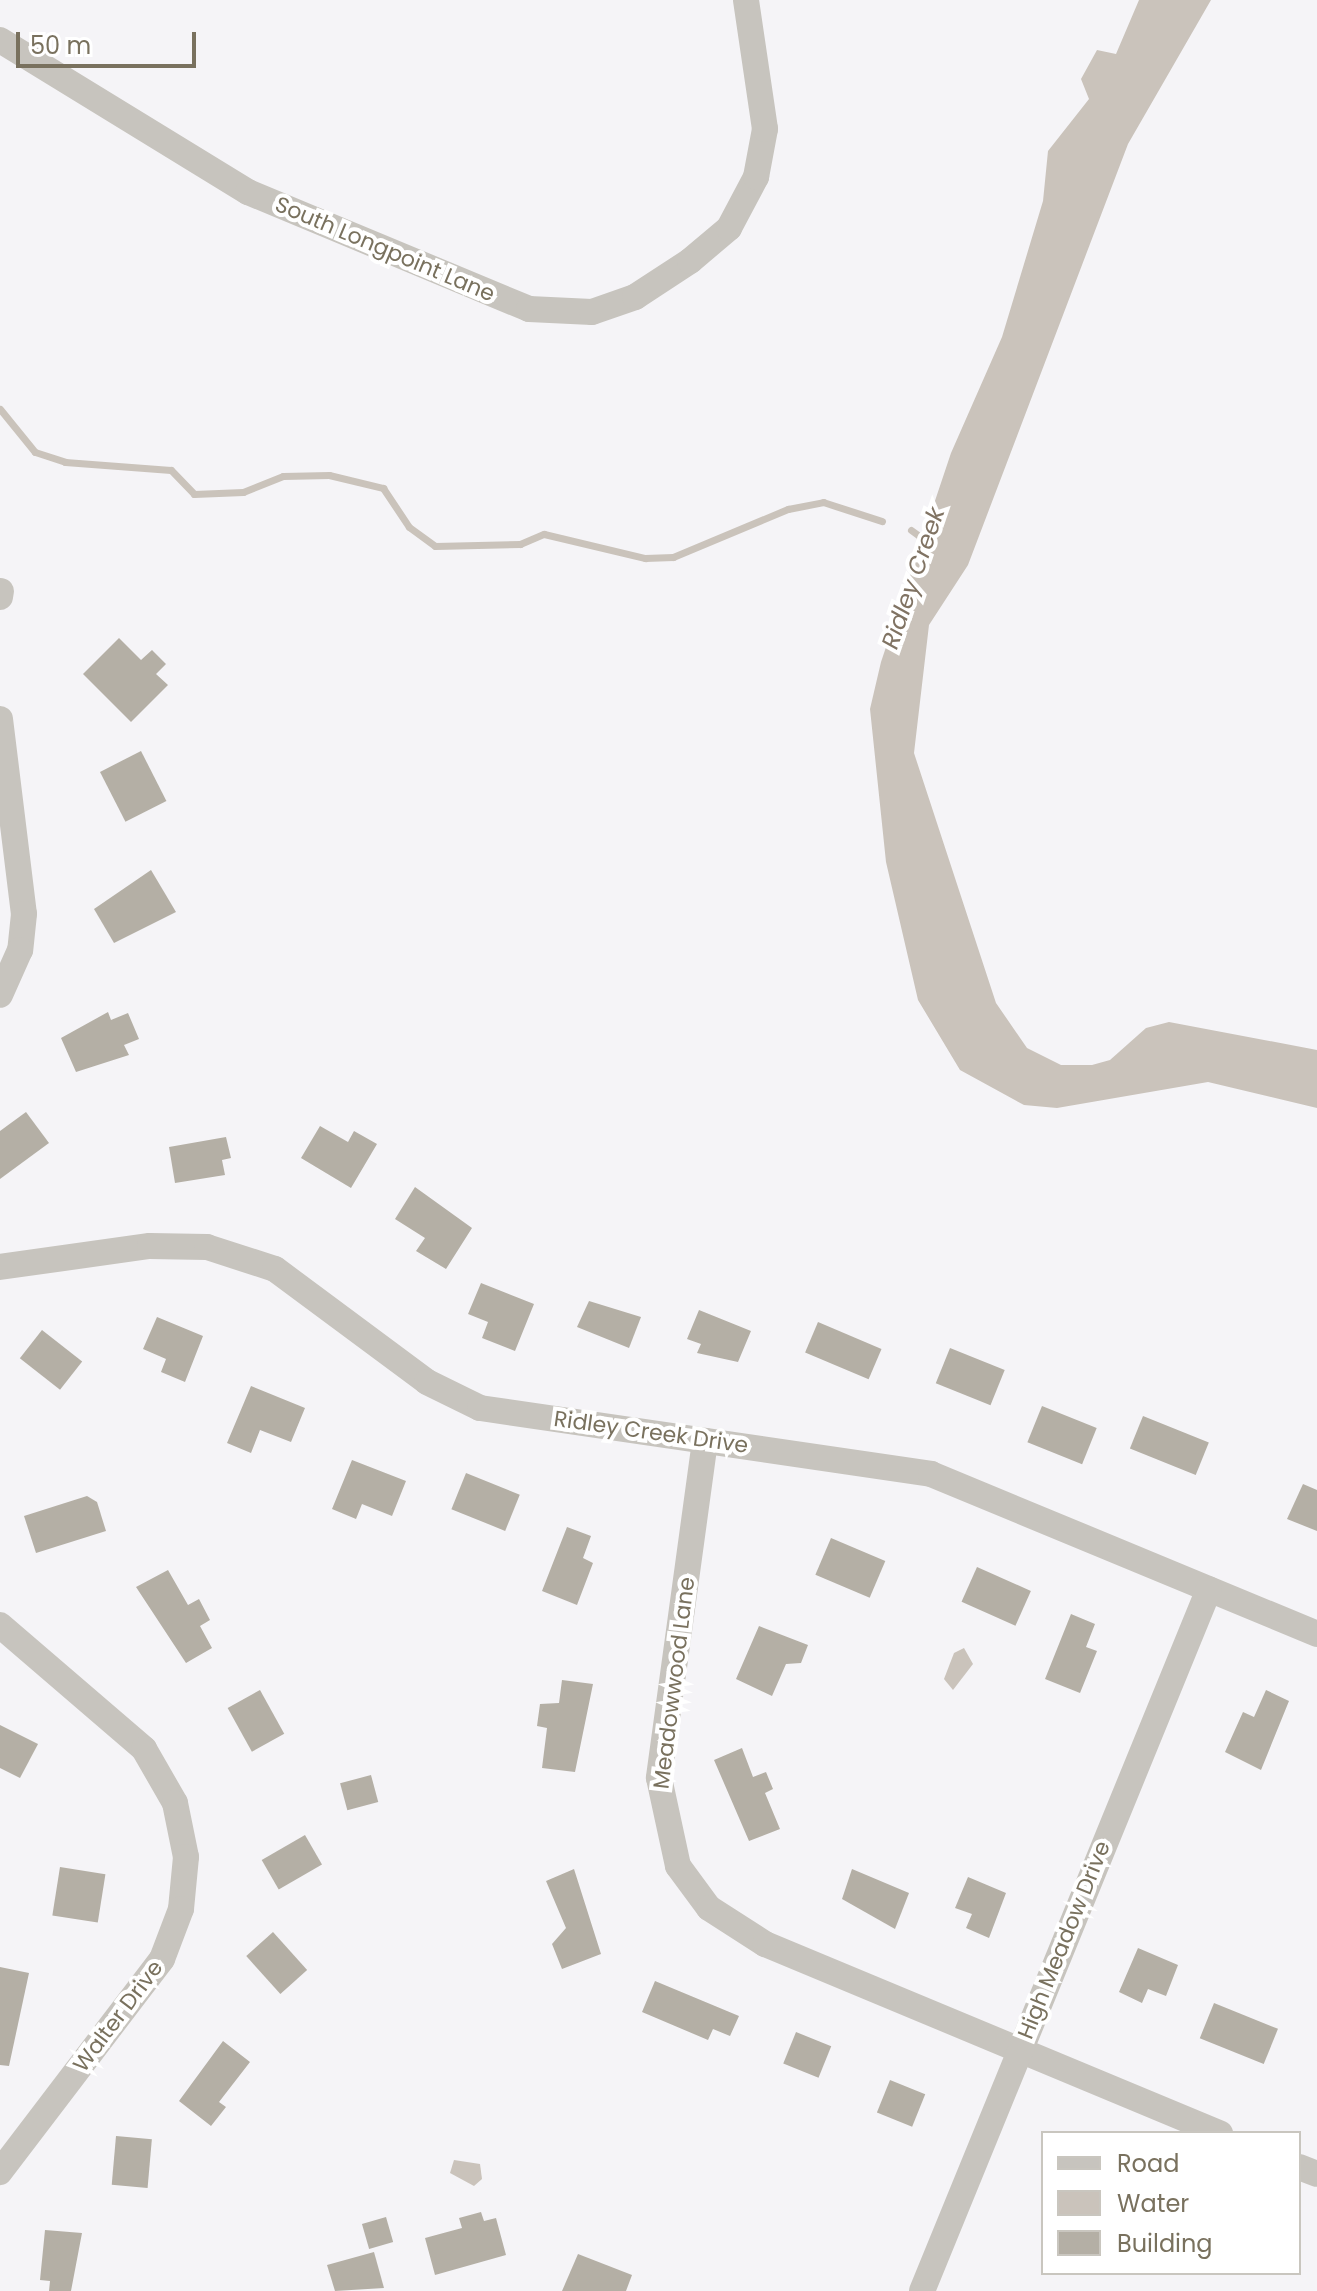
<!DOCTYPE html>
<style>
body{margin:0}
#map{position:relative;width:1317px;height:2291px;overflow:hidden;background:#f5f4f7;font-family:Poppins,sans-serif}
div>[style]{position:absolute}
.water>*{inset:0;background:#cac3bb}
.stream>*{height:7px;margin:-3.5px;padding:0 3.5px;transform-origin:3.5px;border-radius:3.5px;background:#cac3bb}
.building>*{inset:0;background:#b4afa5;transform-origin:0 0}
.minor>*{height:26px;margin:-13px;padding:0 13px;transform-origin:13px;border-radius:13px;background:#c7c4be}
span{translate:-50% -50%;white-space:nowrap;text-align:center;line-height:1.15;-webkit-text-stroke:8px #fff;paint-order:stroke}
.street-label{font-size:22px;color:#79715e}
.water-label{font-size:24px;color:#807363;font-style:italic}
.legend{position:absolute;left:1041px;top:2131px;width:260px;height:144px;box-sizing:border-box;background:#fff;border:2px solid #c9c6bf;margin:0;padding:10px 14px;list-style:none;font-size:24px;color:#79715e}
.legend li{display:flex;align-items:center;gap:16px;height:40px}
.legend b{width:40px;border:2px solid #c9c6bf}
.scale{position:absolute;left:16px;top:32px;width:180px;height:36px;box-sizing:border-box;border:4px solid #79715e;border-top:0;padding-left:10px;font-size:24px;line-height:28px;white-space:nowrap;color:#79715e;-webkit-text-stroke:6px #fff;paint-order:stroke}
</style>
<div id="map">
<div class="water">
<div style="clip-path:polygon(1139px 0,1211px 0,1128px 144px,968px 565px,929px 625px,914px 753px,996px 1003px,1027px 1048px,1061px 1065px,1092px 1065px,1110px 1060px,1146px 1028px,1169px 1022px,1317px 1050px,1317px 1108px,1208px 1082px,1057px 1108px,1024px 1105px,960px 1070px,918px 1000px,886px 862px,870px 709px,881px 662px,951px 453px,1002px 337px,1043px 201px,1048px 151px,1089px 99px,1081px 79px,1097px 50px,1116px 54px)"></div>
<div style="clip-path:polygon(964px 1648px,973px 1664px,953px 1690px,944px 1679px,954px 1653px)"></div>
<div style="clip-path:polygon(454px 2160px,480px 2164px,482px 2179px,474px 2186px,450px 2173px)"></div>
</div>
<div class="stream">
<div style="left:0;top:409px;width:55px;rotate:50.9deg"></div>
<div style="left:35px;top:452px;width:32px;rotate:18deg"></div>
<div style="left:65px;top:462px;width:106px;rotate:4.3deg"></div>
<div style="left:171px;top:470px;width:33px;rotate:46deg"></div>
<div style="left:194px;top:494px;width:49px;rotate:-2.3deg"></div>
<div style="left:243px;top:492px;width:43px;rotate:-21.8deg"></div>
<div style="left:283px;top:476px;width:46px;rotate:-1.2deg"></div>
<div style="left:329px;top:475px;width:56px;rotate:13.5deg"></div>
<div style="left:383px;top:488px;width:47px;rotate:56.3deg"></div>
<div style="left:409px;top:527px;width:32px;rotate:36deg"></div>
<div style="left:435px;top:546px;width:85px;rotate:-1.3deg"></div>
<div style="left:520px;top:544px;width:26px;rotate:-23deg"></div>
<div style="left:544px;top:534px;width:104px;rotate:13.4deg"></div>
<div style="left:645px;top:558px;width:28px;rotate:-2deg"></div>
<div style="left:673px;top:557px;width:125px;rotate:-22.7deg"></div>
<div style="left:788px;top:509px;width:36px;rotate:-11deg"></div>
<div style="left:823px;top:502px;width:62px;rotate:17.9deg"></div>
<div style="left:911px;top:530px;width:22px;rotate:36deg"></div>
</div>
<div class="building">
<div style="clip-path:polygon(119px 638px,141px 660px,152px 650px,166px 664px,156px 674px,168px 685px,131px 722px,83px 674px)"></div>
<div style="left:141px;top:751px;width:56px;height:46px;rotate:63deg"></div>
<div style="clip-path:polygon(151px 870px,176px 912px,114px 943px,94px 909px)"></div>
<div style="clip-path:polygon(108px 1012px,111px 1020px,128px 1013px,139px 1039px,124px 1045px,129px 1055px,76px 1072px,61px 1038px)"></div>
<div style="clip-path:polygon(26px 1112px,49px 1143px,0 1179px,0 1131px)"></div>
<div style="clip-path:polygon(320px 1126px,348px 1142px,354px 1131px,377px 1144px,351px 1188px,301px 1158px)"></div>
<div style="clip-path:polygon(226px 1137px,231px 1158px,222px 1160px,225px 1175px,175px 1183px,169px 1147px)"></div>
<div style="clip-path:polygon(415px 1187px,472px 1228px,446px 1269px,416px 1251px,425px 1238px,395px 1219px)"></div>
<div style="clip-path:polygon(481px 1283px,534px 1304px,515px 1351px,482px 1338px,488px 1322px,468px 1314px)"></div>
<div style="clip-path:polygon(589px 1301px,641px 1317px,629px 1348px,577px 1327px)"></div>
<div style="clip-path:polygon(699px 1310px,751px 1331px,738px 1362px,697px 1353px,701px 1344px,687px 1339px)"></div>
<div style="clip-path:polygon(157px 1317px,203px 1336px,185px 1382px,161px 1372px,166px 1359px,143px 1349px)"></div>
<div style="left:818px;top:1322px;width:69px;height:33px;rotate:23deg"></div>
<div style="left:42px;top:1330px;width:51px;height:36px;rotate:38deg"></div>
<div style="left:950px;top:1348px;width:59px;height:38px;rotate:22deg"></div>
<div style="clip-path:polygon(251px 1386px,305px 1408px,291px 1442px,260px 1430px,251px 1453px,227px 1443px)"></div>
<div style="left:1042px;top:1406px;width:59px;height:39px;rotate:22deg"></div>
<div style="left:1143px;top:1416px;width:71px;height:35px;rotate:22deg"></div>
<div style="clip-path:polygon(352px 1460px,406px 1481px,392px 1516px,362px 1504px,356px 1519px,332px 1509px)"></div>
<div style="left:466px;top:1473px;width:58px;height:39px;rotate:22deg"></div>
<div style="clip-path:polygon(1303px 1484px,1317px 1490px,1317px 1531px,1287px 1519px)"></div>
<div style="clip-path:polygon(87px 1496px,97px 1502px,106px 1531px,36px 1553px,24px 1516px)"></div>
<div style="clip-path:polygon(567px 1527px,591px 1536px,583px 1558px,593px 1563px,577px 1605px,542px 1591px)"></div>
<div style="left:831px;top:1538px;width:59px;height:40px;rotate:23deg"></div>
<div style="left:977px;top:1567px;width:59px;height:38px;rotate:24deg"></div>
<div style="clip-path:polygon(168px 1570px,188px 1605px,199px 1599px,210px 1620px,200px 1626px,212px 1648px,186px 1663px,136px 1587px)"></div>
<div style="clip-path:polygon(1071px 1614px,1095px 1624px,1086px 1647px,1097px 1651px,1080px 1693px,1045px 1679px)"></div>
<div style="clip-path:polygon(759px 1626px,808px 1645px,801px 1663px,786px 1664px,772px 1696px,736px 1679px)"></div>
<div style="clip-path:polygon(562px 1680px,593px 1684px,575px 1772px,542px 1768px,547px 1728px,537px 1726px,540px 1704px,559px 1703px)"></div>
<div style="left:260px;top:1690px;width:50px;height:37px;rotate:61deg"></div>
<div style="clip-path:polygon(1266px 1690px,1289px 1701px,1261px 1770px,1225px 1752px,1243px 1712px,1254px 1717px)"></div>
<div style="clip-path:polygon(0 1725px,38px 1744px,20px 1778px,0 1768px)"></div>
<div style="clip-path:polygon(742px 1748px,753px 1777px,766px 1772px,773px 1789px,765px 1793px,780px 1829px,749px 1841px,714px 1760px)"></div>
<div style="left:371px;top:1775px;width:28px;height:32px;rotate:75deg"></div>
<div style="left:305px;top:1835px;width:34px;height:50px;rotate:60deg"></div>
<div style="left:60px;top:1867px;width:46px;height:49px;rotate:9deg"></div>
<div style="clip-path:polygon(574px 1869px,601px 1954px,562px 1969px,552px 1944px,566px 1928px,546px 1881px)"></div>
<div style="clip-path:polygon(852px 1869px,909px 1893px,895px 1929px,842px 1899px)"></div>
<div style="clip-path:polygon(968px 1877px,1006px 1893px,989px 1938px,966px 1928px,972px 1914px,955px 1908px)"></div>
<div style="left:273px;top:1932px;width:51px;height:36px;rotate:48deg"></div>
<div style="clip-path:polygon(1138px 1948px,1178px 1965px,1166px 1996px,1148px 1989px,1142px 2003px,1119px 1992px)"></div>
<div style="clip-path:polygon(0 1967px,29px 1973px,9px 2066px,0 2065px)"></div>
<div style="clip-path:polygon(655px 1981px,739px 2016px,730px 2036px,713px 2029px,708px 2040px,642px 2012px)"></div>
<div style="left:1214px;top:2003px;width:69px;height:38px;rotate:22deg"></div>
<div style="left:796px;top:2032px;width:38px;height:34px;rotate:22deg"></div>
<div style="clip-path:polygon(223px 2041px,250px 2062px,219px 2102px,226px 2107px,211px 2126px,179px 2101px)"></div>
<div style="left:890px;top:2080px;width:38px;height:35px;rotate:22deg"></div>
<div style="left:116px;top:2136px;width:36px;height:49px;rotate:5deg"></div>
<div style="clip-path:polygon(481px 2212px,484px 2221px,496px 2218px,506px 2255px,435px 2275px,425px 2238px,462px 2228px,459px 2218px)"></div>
<div style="left:386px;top:2217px;width:26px;height:25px;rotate:74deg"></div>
<div style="clip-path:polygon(45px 2230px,82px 2233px,71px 2291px,49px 2291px,50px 2281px,40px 2280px)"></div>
<div style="clip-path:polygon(374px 2252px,384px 2288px,335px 2291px,327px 2265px)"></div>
<div style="clip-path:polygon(578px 2254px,632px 2275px,626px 2291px,562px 2291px)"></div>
</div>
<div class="minor">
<div style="left:0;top:40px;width:291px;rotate:31.5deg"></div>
<div style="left:248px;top:192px;width:304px;rotate:22.6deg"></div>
<div style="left:529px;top:309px;width:63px;rotate:2.7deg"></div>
<div style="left:592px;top:312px;width:46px;rotate:-19.2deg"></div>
<div style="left:635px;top:297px;width:66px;rotate:-33.2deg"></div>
<div style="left:690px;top:261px;width:51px;rotate:-40.2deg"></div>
<div style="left:729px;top:228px;width:58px;rotate:-62.1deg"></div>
<div style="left:756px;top:177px;width:49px;rotate:-79.4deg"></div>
<div style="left:765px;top:129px;width:130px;rotate:-98.4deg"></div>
<div style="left:0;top:597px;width:6px;rotate:-81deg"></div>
<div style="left:0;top:719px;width:196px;rotate:83deg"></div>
<div style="left:24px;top:914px;width:36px;rotate:96deg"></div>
<div style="left:20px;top:950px;width:49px;rotate:114deg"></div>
<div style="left:0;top:1267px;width:151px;rotate:-8deg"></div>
<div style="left:150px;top:1246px;width:57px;rotate:1deg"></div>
<div style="left:207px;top:1247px;width:71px;rotate:17.9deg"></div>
<div style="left:275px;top:1269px;width:189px;rotate:36.6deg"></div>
<div style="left:427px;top:1382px;width:59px;rotate:26.1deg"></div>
<div style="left:480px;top:1408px;width:456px;rotate:8.3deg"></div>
<div style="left:931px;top:1474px;width:418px;rotate:22.5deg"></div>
<div style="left:705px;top:1441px;width:340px;rotate:97.8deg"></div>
<div style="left:659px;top:1778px;width:90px;rotate:77.8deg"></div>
<div style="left:678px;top:1866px;width:52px;rotate:53.6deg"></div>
<div style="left:709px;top:1908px;width:67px;rotate:32.7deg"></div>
<div style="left:765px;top:1944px;width:493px;rotate:22.6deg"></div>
<div style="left:0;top:1625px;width:190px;rotate:40.7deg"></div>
<div style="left:144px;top:1749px;width:62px;rotate:60.1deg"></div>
<div style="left:175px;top:1803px;width:55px;rotate:78.5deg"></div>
<div style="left:186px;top:1857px;width:52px;rotate:95.5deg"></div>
<div style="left:181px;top:1909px;width:53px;rotate:110.8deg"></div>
<div style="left:162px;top:1959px;width:268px;rotate:127.3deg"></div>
<div style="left:1299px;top:2167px;width:19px;rotate:21deg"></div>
<div style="left:922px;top:2291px;width:758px;rotate:-67.76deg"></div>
</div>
<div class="street-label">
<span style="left:385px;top:249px;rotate:23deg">South Longpoint Lane</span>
<span style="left:651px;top:1432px;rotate:8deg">Ridley Creek Drive</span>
<span style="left:674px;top:1683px;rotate:-83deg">Meadowwood Lane</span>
<span style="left:1064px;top:1940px;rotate:-68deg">High Meadow Drive</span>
<span style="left:118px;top:2016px;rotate:-53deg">Walter Drive</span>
</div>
<div class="water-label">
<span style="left:913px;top:578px;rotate:-71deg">Ridley Creek</span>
</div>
<ul class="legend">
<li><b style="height:10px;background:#c7c4be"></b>Road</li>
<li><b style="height:22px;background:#cac3bb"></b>Water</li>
<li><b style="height:22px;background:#b4afa5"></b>Building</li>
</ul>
<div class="scale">50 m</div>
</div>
